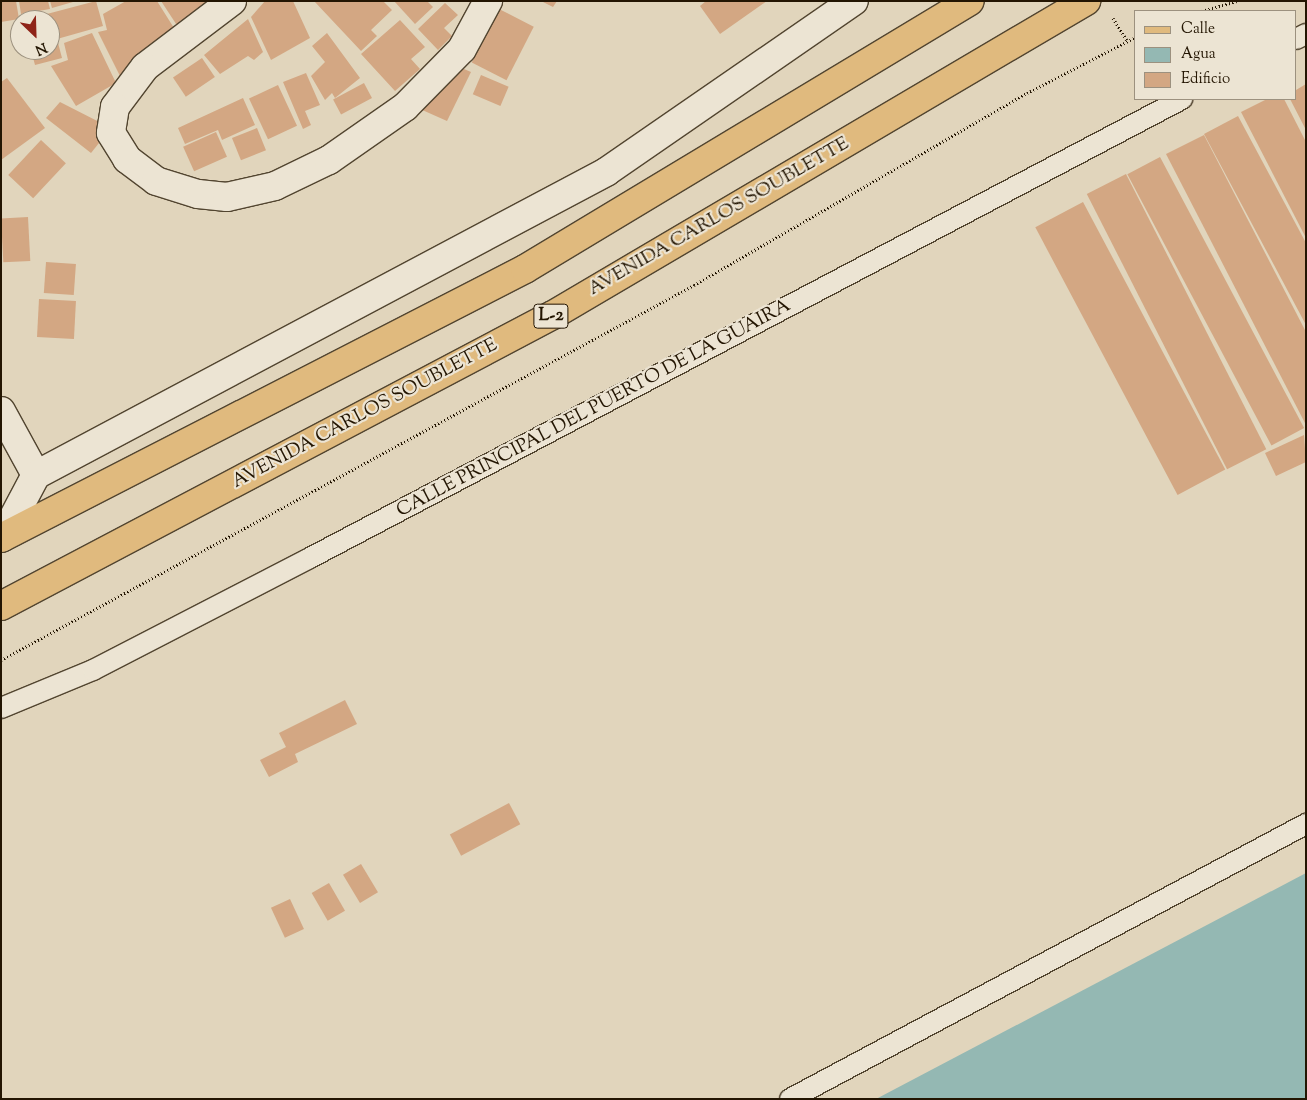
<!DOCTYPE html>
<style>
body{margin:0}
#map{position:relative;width:1307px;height:1100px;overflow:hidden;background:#e1d5bc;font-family:"Sorts Mill Goudy",serif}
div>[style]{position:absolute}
.water>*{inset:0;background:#94b8b3}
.building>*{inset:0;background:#d3a783;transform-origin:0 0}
.path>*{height:3px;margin-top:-1.5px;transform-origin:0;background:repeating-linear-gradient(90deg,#231502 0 1px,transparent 0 3.5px)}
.roads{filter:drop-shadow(1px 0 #524530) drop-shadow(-1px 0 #524530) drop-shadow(0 1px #524530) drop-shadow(0 -1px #524530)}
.lane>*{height:20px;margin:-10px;padding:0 10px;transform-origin:10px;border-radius:10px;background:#ece4d3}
.street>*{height:28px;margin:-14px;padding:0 14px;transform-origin:14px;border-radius:14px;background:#ece4d3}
.primary>*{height:28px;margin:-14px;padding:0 14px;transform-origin:14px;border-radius:14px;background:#e0ba7e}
span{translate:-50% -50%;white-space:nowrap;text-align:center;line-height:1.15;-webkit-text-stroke:4.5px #ece4d3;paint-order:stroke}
.shield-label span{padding:1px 4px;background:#ece4d3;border:1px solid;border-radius:4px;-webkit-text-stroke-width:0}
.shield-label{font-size:18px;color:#231502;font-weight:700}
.street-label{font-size:19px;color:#231502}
.frame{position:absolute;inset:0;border:2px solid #231502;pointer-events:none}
.legend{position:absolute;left:1134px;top:10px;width:162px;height:90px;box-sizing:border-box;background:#ece4d3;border:1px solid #9c917f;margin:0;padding:6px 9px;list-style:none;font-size:15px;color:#231502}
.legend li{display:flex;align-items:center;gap:10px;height:25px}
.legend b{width:25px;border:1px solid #9c917f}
.north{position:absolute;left:10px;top:10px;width:50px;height:50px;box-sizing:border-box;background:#ece4d3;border:1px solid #9c917f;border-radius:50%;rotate:156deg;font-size:14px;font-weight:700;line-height:20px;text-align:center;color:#231502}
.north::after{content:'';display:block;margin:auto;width:18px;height:22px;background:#8f2418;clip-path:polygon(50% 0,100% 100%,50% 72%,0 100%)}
</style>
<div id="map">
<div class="water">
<div style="clip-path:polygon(1306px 873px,1306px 1099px,876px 1099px)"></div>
</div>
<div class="building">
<div style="clip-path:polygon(1px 1px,16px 1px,19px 19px,1px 22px)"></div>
<div style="clip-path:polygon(19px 1px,48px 1px,50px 9px,21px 14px)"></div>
<div style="clip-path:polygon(50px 1px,73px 1px,73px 2px,52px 8px)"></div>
<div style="clip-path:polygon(96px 1px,103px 26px,57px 39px,62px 58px,35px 65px,31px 50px,50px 50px,50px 20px,28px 19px)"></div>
<div style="clip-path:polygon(126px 1px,157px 1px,179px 36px,120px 76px,98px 32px,107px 30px,103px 14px)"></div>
<div style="clip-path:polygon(161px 1px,221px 1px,182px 33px)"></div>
<div style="clip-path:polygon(265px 1px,293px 1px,310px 38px,271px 60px,251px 17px)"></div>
<div style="clip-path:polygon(314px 1px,383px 1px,392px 10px,371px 30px,377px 36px,361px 51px)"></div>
<div style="clip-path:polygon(394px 1px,427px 1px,433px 7px,415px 24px)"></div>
<div style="clip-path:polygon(541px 1px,557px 1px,553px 7px)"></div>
<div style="clip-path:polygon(706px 1px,767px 1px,720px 34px,700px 6px)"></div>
<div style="clip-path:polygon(445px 3px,458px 15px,444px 28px,452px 36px,438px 50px,418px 29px)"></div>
<div style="left:499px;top:9px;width:39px;height:60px;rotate:27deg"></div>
<div style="clip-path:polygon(248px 19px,263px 52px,254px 60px,248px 56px,220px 74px,204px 55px)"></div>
<div style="clip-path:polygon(400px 20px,425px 47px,411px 59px,420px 69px,395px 91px,361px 54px)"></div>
<div style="clip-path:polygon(92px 33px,116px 83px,76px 106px,51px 66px,68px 60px,64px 43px)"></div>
<div style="clip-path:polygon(327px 33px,360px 78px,335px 98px,332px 93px,325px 100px,311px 76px,325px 62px,312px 46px)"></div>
<div style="left:202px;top:58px;width:23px;height:35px;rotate:56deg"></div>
<div style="clip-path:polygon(464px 69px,471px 72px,447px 121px,420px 109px,433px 84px)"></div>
<div style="clip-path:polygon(306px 73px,320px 105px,305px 111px,311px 125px,303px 129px,283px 82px)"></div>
<div style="left:481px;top:75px;width:30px;height:21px;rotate:23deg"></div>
<div style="clip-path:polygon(7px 78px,45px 128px,1px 160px,1px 82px)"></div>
<div style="left:364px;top:83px;width:17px;height:35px;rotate:62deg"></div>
<div style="clip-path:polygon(1306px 84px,1306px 130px,1290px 99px,1296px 99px,1296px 90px)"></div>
<div style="left:278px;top:85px;width:45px;height:32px;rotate:65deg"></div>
<div style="clip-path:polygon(243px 98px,255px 125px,222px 140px,218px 130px,185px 144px,178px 128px)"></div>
<div style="clip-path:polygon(1267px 99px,1284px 99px,1306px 142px,1306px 238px,1241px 112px)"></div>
<div style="clip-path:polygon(60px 102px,111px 128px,91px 153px,46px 118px)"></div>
<div style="clip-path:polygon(1238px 116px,1306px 243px,1306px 325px,1204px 134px)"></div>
<div style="left:257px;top:128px;width:24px;height:27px;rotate:68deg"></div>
<div style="left:216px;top:132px;width:27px;height:36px;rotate:66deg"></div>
<div style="clip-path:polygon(1204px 135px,1306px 332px,1306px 425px,1166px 154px)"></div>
<div style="left:41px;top:140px;width:34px;height:48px;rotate:43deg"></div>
<div style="left:1160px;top:157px;width:307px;height:37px;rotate:62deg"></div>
<div style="left:1126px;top:174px;width:309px;height:44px;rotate:63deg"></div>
<div style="left:1083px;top:202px;width:303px;height:54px;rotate:62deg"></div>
<div style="left:28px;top:217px;width:44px;height:27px;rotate:87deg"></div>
<div style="left:46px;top:262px;width:30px;height:31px;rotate:4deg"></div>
<div style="left:39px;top:299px;width:37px;height:38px;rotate:3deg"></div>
<div style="clip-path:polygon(1304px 435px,1306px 462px,1276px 476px,1265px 453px)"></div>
<div style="clip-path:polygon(345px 700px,357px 724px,295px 754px,298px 762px,269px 777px,260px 760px,286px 747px,279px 733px)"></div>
<div style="left:509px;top:803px;width:24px;height:67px;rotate:62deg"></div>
<div style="left:361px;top:864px;width:33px;height:21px;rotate:59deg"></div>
<div style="left:329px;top:883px;width:32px;height:20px;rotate:60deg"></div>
<div style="left:290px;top:899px;width:33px;height:21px;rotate:65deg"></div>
</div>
<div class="path">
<div style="left:1202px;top:11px;width:36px;rotate:-16deg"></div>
<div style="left:1113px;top:18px;width:26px;rotate:58deg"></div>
<div style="left:1px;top:660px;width:788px;rotate:-28.42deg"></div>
<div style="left:694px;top:285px;width:384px;rotate:-30deg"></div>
<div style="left:1027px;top:93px;width:123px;rotate:-27.2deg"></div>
</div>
<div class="roads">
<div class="lane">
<div style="left:1296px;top:39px;width:11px;rotate:-27deg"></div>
<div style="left:1px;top:708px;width:100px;rotate:-22.4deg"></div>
<div style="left:93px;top:670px;width:242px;rotate:-27.3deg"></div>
<div style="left:308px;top:559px;width:988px;rotate:-27.76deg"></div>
<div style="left:790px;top:1099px;width:585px;rotate:-28.06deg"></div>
</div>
<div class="street">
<div style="left:232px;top:1px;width:109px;rotate:142.8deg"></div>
<div style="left:145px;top:67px;width:50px;rotate:126.9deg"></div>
<div style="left:115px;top:107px;width:26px;rotate:99deg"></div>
<div style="left:111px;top:133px;width:31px;rotate:58deg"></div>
<div style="left:127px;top:159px;width:36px;rotate:37deg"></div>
<div style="left:156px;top:181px;width:44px;rotate:17.2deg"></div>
<div style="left:198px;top:194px;width:29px;rotate:6deg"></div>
<div style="left:227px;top:197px;width:49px;rotate:-12.9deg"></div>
<div style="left:275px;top:186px;width:60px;rotate:-25.7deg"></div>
<div style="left:329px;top:160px;width:93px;rotate:-34.9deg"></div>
<div style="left:405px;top:107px;width:81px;rotate:-45.5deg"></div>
<div style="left:462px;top:49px;width:55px;rotate:-61.6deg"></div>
<div style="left:1px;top:411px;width:73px;rotate:61.3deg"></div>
<div style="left:3px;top:537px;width:70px;rotate:-62deg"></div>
<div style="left:36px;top:475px;width:646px;rotate:-27.99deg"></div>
<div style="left:606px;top:172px;width:301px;rotate:-34.6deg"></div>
</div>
<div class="primary">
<div style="left:1px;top:538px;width:589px;rotate:-27.17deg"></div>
<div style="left:525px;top:269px;width:519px;rotate:-31.06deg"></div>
<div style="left:1px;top:606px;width:624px;rotate:-27.8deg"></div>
<div style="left:553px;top:315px;width:619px;rotate:-30.5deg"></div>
</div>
</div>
<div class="shield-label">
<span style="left:551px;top:316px">L-2</span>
</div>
<div class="street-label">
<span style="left:719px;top:217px;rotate:-30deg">AVENIDA CARLOS SOUBLETTE</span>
<span style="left:594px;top:409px;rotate:-28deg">CALLE PRINCIPAL DEL PUERTO DE LA GUAIRA</span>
<span style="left:365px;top:414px;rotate:-28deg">AVENIDA CARLOS SOUBLETTE</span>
</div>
<div class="frame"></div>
<ul class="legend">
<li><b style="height:6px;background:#e0ba7e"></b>Calle</li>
<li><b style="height:14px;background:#94b8b3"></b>Agua</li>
<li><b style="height:14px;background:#d3a783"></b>Edificio</li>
</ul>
<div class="north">N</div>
</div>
